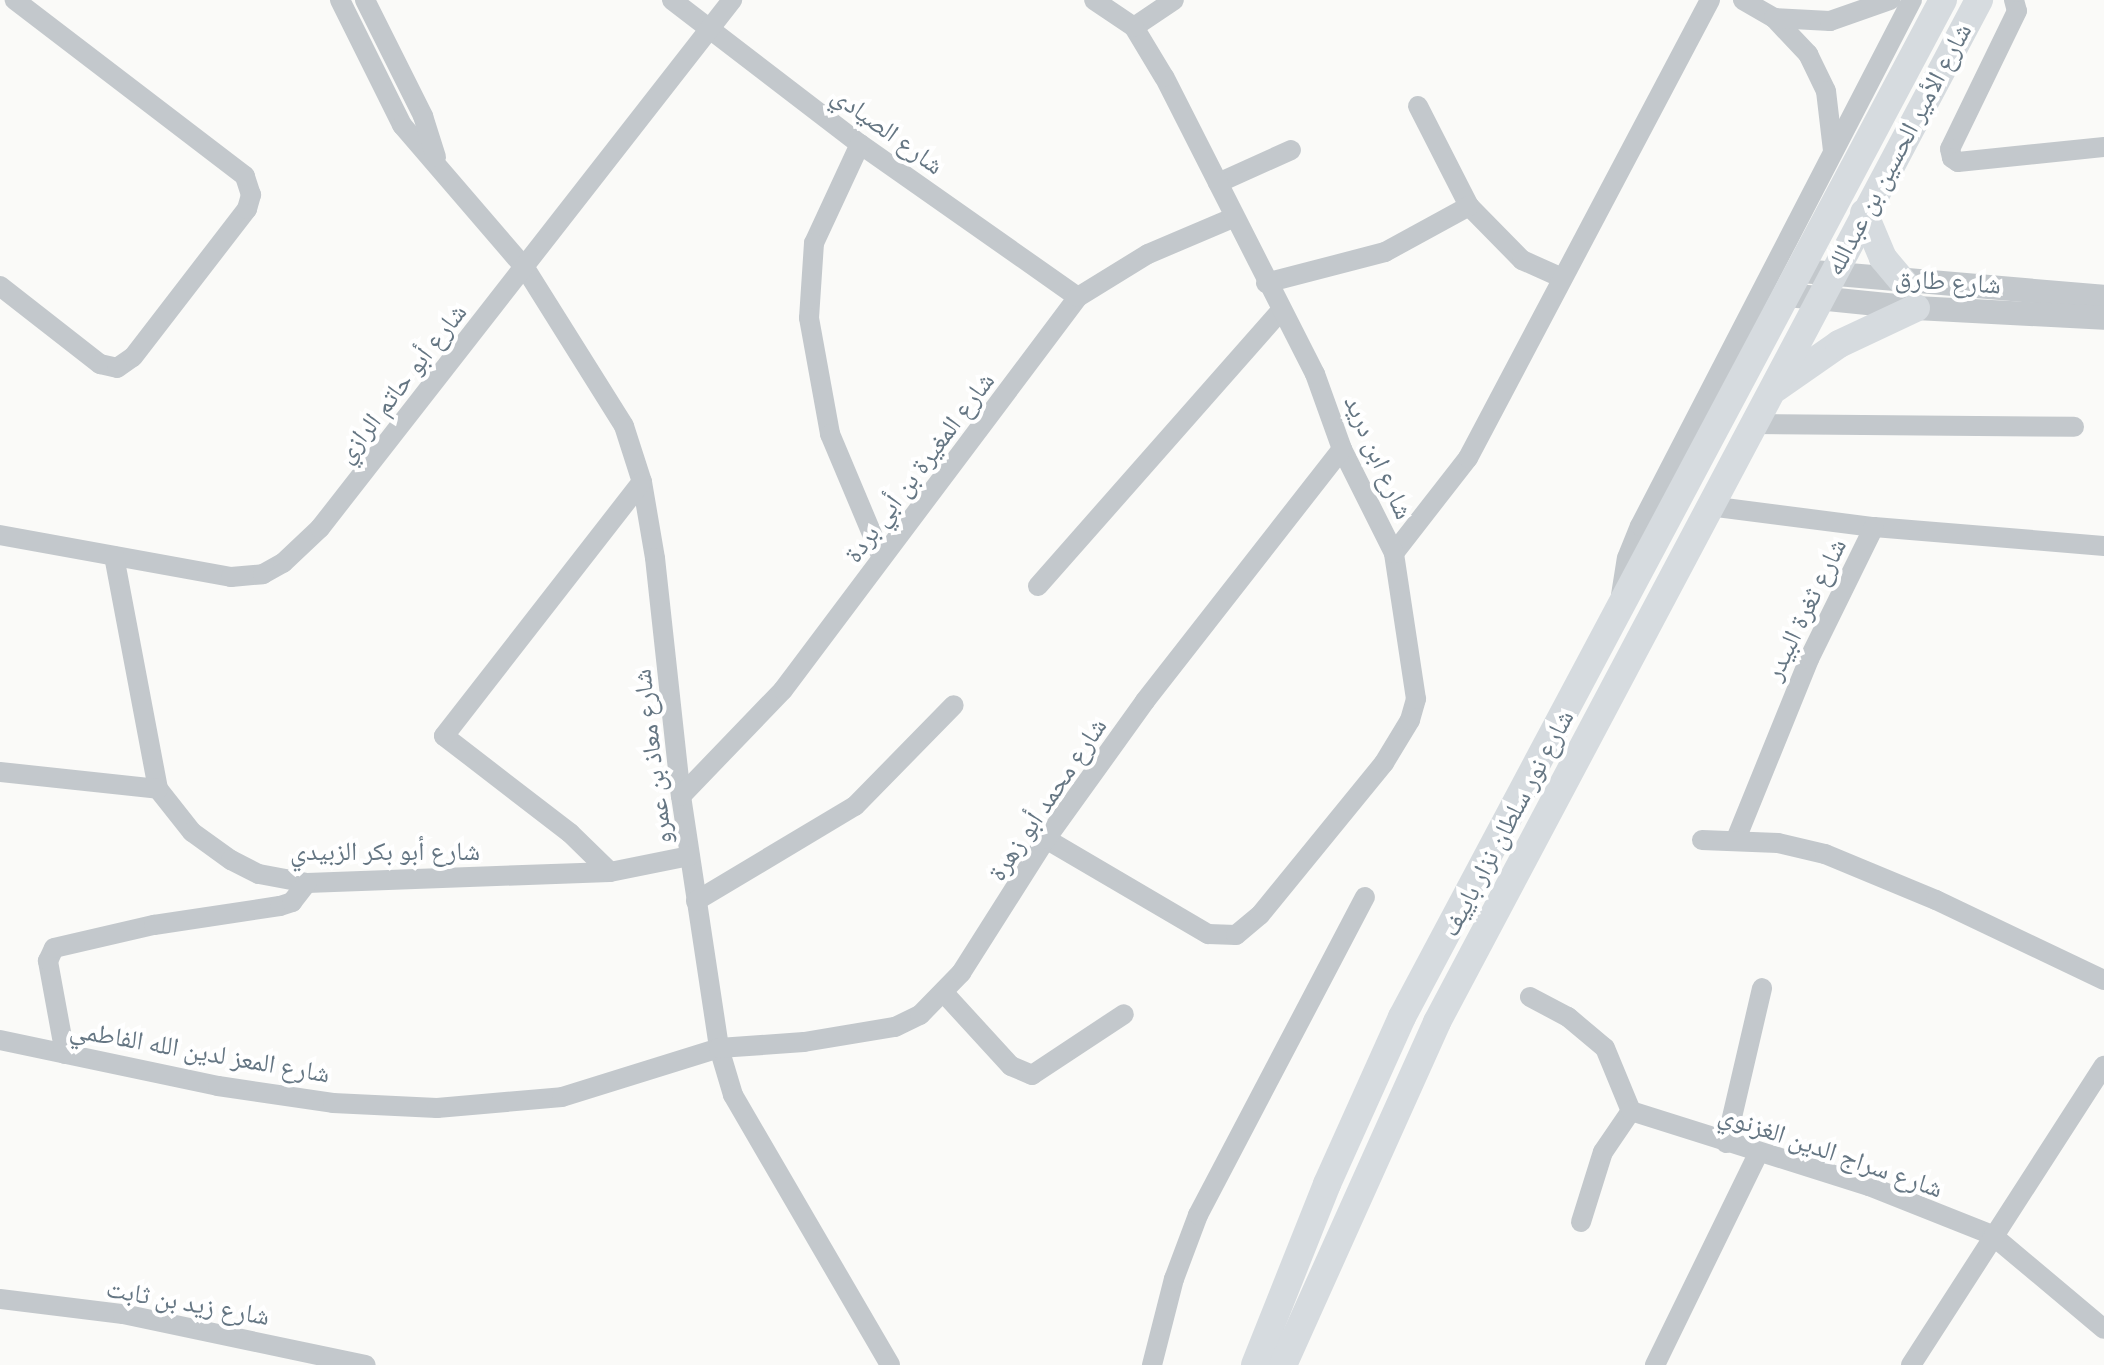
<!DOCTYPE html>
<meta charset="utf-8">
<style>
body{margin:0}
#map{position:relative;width:2104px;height:1365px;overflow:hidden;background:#fafaf8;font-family:"IBM Plex Sans","Noto Naskh Arabic",sans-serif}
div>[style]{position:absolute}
.minor>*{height:20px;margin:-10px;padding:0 10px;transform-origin:10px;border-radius:10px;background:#c3c8cc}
.tertiary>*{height:24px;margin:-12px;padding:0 12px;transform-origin:12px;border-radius:12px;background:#c3c8cc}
.secondary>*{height:28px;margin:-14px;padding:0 14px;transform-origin:14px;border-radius:14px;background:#d6dbdf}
span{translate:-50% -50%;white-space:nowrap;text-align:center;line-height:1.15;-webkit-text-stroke:8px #fff;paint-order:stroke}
.street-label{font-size:26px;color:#657683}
</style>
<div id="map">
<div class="minor">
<div style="left:340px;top:0;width:140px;rotate:63.6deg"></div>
<div style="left:402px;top:125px;width:189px;rotate:49.3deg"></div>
<div style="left:525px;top:268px;width:186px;rotate:57.9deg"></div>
<div style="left:624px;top:426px;width:59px;rotate:72.2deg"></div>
<div style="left:642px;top:482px;width:77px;rotate:80.3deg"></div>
<div style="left:655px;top:558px;width:239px;rotate:83.8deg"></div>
<div style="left:681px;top:796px;width:255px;rotate:81.4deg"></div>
<div style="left:719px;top:1048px;width:49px;rotate:73.4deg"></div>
<div style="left:733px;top:1095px;width:312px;rotate:59.8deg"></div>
<div style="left:365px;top:0;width:130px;rotate:63.4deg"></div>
<div style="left:423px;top:116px;width:43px;rotate:72.4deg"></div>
<div style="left:672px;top:0;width:237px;rotate:37.5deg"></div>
<div style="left:860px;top:144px;width:266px;rotate:35.1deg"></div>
<div style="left:1743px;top:0;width:36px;rotate:30deg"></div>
<div style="left:1774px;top:18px;width:50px;rotate:46.6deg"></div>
<div style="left:1808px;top:54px;width:41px;rotate:64.1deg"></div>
<div style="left:1826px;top:91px;width:60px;rotate:83.3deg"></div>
<div style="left:2014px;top:0;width:11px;rotate:75deg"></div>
<div style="left:2017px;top:11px;width:153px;rotate:115.9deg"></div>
<div style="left:1950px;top:149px;width:9px;rotate:77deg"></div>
<div style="left:1952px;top:158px;width:7px;rotate:34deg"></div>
<div style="left:1958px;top:162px;width:147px;rotate:-5.9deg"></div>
<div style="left:1774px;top:18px;width:56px;rotate:3.1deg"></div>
<div style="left:1830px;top:21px;width:64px;rotate:-19.3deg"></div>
<div style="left:1134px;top:27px;width:48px;rotate:-34deg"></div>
<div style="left:1418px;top:106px;width:112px;rotate:63deg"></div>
<div style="left:1469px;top:206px;width:76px;rotate:45.5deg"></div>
<div style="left:1522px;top:260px;width:42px;rotate:24.1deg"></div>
<div style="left:860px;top:144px;width:109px;rotate:114.9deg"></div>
<div style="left:814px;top:243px;width:75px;rotate:93.8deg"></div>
<div style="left:809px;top:318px;width:118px;rotate:79.7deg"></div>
<div style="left:830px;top:434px;width:134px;rotate:67.2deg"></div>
<div style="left:1218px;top:183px;width:80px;rotate:-24.3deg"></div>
<div style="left:1266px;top:283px;width:123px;rotate:-14.6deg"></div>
<div style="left:1385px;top:252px;width:96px;rotate:-28.7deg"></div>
<div style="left:0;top:286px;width:127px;rotate:38deg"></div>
<div style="left:100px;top:364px;width:17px;rotate:13deg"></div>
<div style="left:117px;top:368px;width:19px;rotate:-35deg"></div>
<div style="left:133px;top:357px;width:187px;rotate:-52.4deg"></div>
<div style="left:247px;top:209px;width:15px;rotate:-74deg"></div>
<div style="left:251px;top:195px;width:20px;rotate:-108deg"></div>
<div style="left:245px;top:176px;width:290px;rotate:-142.6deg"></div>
<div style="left:1753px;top:424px;width:321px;rotate:0.5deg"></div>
<div style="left:1709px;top:506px;width:166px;rotate:7.3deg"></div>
<div style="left:1874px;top:527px;width:231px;rotate:4.7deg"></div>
<div style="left:0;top:535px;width:235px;rotate:10.3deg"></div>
<div style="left:231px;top:577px;width:32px;rotate:-5deg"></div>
<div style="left:263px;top:574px;width:23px;rotate:-29deg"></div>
<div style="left:283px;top:563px;width:51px;rotate:-43.4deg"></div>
<div style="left:320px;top:528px;width:670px;rotate:-52.03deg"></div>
<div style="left:1394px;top:553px;width:120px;rotate:-52.1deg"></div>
<div style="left:1468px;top:458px;width:518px;rotate:-62.15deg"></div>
<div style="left:114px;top:556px;width:237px;rotate:79.3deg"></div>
<div style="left:158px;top:789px;width:55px;rotate:51.7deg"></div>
<div style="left:192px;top:832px;width:48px;rotate:35.7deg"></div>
<div style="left:231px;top:860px;width:31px;rotate:27deg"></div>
<div style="left:259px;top:874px;width:49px;rotate:10.6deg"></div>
<div style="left:307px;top:883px;width:303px;rotate:-2.1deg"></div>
<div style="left:610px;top:872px;width:81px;rotate:-11.4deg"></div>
<div style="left:1038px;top:586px;width:368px;rotate:-48.6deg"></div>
<div style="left:1621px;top:595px;width:37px;rotate:-81deg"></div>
<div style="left:1627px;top:558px;width:35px;rotate:-68deg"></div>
<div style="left:1640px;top:526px;width:592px;rotate:-62.66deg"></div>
<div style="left:0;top:772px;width:159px;rotate:6.1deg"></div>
<div style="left:681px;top:796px;width:147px;rotate:-46.1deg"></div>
<div style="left:783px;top:690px;width:491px;rotate:-53.1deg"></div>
<div style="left:1078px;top:297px;width:82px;rotate:-31.6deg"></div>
<div style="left:1148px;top:254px;width:92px;rotate:-23deg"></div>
<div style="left:1046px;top:839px;width:188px;rotate:30.4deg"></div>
<div style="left:1208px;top:934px;width:28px;rotate:2deg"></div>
<div style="left:1236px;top:935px;width:31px;rotate:-40deg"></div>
<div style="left:1260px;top:915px;width:196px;rotate:-50.8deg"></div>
<div style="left:1384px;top:763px;width:50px;rotate:-58.8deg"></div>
<div style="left:1410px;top:720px;width:22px;rotate:-74deg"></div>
<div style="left:1416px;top:699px;width:148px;rotate:-98.6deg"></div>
<div style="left:1394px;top:553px;width:116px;rotate:-116.6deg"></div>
<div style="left:1342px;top:449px;width:80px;rotate:-109.8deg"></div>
<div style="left:1315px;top:374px;width:333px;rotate:-116.9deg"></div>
<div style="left:1164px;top:77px;width:58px;rotate:-121deg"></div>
<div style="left:1134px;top:27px;width:48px;rotate:-146deg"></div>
<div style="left:1736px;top:839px;width:194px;rotate:-67.9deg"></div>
<div style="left:1809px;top:659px;width:147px;rotate:-63.8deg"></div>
<div style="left:1702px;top:840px;width:76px;rotate:2.3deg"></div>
<div style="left:1778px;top:843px;width:48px;rotate:13.2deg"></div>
<div style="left:1825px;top:854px;width:120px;rotate:22.5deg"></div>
<div style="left:1936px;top:900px;width:186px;rotate:25.5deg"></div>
<div style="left:610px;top:872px;width:56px;rotate:-135.7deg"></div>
<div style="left:570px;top:833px;width:159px;rotate:-142.4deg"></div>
<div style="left:444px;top:736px;width:322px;rotate:-52.1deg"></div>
<div style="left:696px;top:901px;width:185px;rotate:-30.9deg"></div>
<div style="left:855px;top:806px;width:141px;rotate:-45.6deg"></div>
<div style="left:944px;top:993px;width:99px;rotate:47.5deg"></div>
<div style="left:1011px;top:1066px;width:23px;rotate:23deg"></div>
<div style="left:1032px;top:1075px;width:110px;rotate:-33.5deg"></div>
<div style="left:1530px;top:997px;width:43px;rotate:27.8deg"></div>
<div style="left:1568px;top:1017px;width:48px;rotate:40deg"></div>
<div style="left:1605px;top:1048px;width:68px;rotate:67.6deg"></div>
<div style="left:0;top:1040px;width:223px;rotate:11.9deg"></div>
<div style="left:218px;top:1086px;width:116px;rotate:8.4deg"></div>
<div style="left:333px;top:1103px;width:104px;rotate:2.8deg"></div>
<div style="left:437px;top:1108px;width:125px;rotate:-5deg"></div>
<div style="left:562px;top:1097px;width:164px;rotate:-17.3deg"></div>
<div style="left:719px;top:1048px;width:85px;rotate:-4deg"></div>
<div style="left:804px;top:1042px;width:92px;rotate:-9.4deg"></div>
<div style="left:895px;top:1027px;width:28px;rotate:-26deg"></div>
<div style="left:920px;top:1015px;width:59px;rotate:-45.7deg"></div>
<div style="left:961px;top:973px;width:159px;rotate:-57.6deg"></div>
<div style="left:1046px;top:839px;width:170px;rotate:-54.3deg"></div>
<div style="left:1145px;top:701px;width:320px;rotate:-52deg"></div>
<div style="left:65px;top:1054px;width:95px;rotate:-100.4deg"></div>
<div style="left:48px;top:961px;width:14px;rotate:-65deg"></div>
<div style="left:54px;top:948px;width:103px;rotate:-13deg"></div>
<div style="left:154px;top:925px;width:127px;rotate:-8.6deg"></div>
<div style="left:280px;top:906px;width:13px;rotate:-18deg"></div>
<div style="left:292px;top:902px;width:24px;rotate:-52deg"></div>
<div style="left:1726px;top:1143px;width:159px;rotate:-76.9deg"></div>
<div style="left:1581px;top:1222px;width:73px;rotate:-72.6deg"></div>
<div style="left:1603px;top:1152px;width:50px;rotate:-55.7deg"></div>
<div style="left:1631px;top:1111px;width:250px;rotate:17.5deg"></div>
<div style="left:1869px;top:1186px;width:132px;rotate:21.7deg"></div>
<div style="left:1992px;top:1235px;width:146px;rotate:40deg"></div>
<div style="left:0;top:1299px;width:124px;rotate:7deg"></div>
<div style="left:123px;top:1314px;width:248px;rotate:11.9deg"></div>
<div style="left:1152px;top:1365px;width:89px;rotate:-75.7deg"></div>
<div style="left:1174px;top:1279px;width:68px;rotate:-69.4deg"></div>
<div style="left:1198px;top:1215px;width:359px;rotate:-62.3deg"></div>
<div style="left:1655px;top:1365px;width:235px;rotate:-64deg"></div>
<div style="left:1911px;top:1365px;width:356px;rotate:-57.2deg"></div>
</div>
<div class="tertiary">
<div style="left:1802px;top:271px;width:303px;rotate:4.9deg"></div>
<div style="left:1788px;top:295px;width:129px;rotate:5.8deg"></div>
<div style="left:1916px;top:308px;width:188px;rotate:3deg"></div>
</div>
<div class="secondary">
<div style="left:1864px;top:213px;width:49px;rotate:67.1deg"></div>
<div style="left:1883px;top:258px;width:33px;rotate:50deg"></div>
<div style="left:1776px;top:388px;width:77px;rotate:-34.9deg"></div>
<div style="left:1839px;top:344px;width:85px;rotate:-25.1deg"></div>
<div style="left:1255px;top:1365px;width:195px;rotate:-68.3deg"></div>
<div style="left:1327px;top:1184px;width:183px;rotate:-65.8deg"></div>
<div style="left:1402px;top:1017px;width:1152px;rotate:-61.99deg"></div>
<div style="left:1283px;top:1365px;width:376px;rotate:-65.8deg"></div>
<div style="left:1437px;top:1022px;width:1157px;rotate:-62.06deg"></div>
</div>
<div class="street-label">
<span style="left:888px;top:130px;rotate:36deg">شارع الصيادي</span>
<span style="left:1898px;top:149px;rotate:-62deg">شارع الأمير الحسين بن عبدالله</span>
<span style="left:1948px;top:281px;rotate:4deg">شارع طارق</span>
<span style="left:401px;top:383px;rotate:-52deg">شارع أبو حاتم الرازي</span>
<span style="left:1379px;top:457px;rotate:66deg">شارع ابن دريد</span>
<span style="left:919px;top:467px;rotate:-53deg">شارع المغيرة بن أبي بردة</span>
<span style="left:1805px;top:609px;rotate:-64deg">شارع ثغرة البيدر</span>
<span style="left:652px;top:757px;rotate:-97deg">شارع معاذ بن عمرو</span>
<span style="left:1047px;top:799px;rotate:-56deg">شارع محمد أبو زهرة</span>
<span style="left:1507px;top:823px;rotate:-62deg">شارع نور سلطان نزار باييف</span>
<span style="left:385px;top:851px">شارع أبو بكر الزبيدي</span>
<span style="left:200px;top:1051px;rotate:10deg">شارع المعز لدين الله الفاطمي</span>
<span style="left:1831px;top:1151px;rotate:19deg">شارع سراج الدين الغزنوي</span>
<span style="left:188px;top:1302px;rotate:10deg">شارع زيد بن ثابت</span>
</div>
</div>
